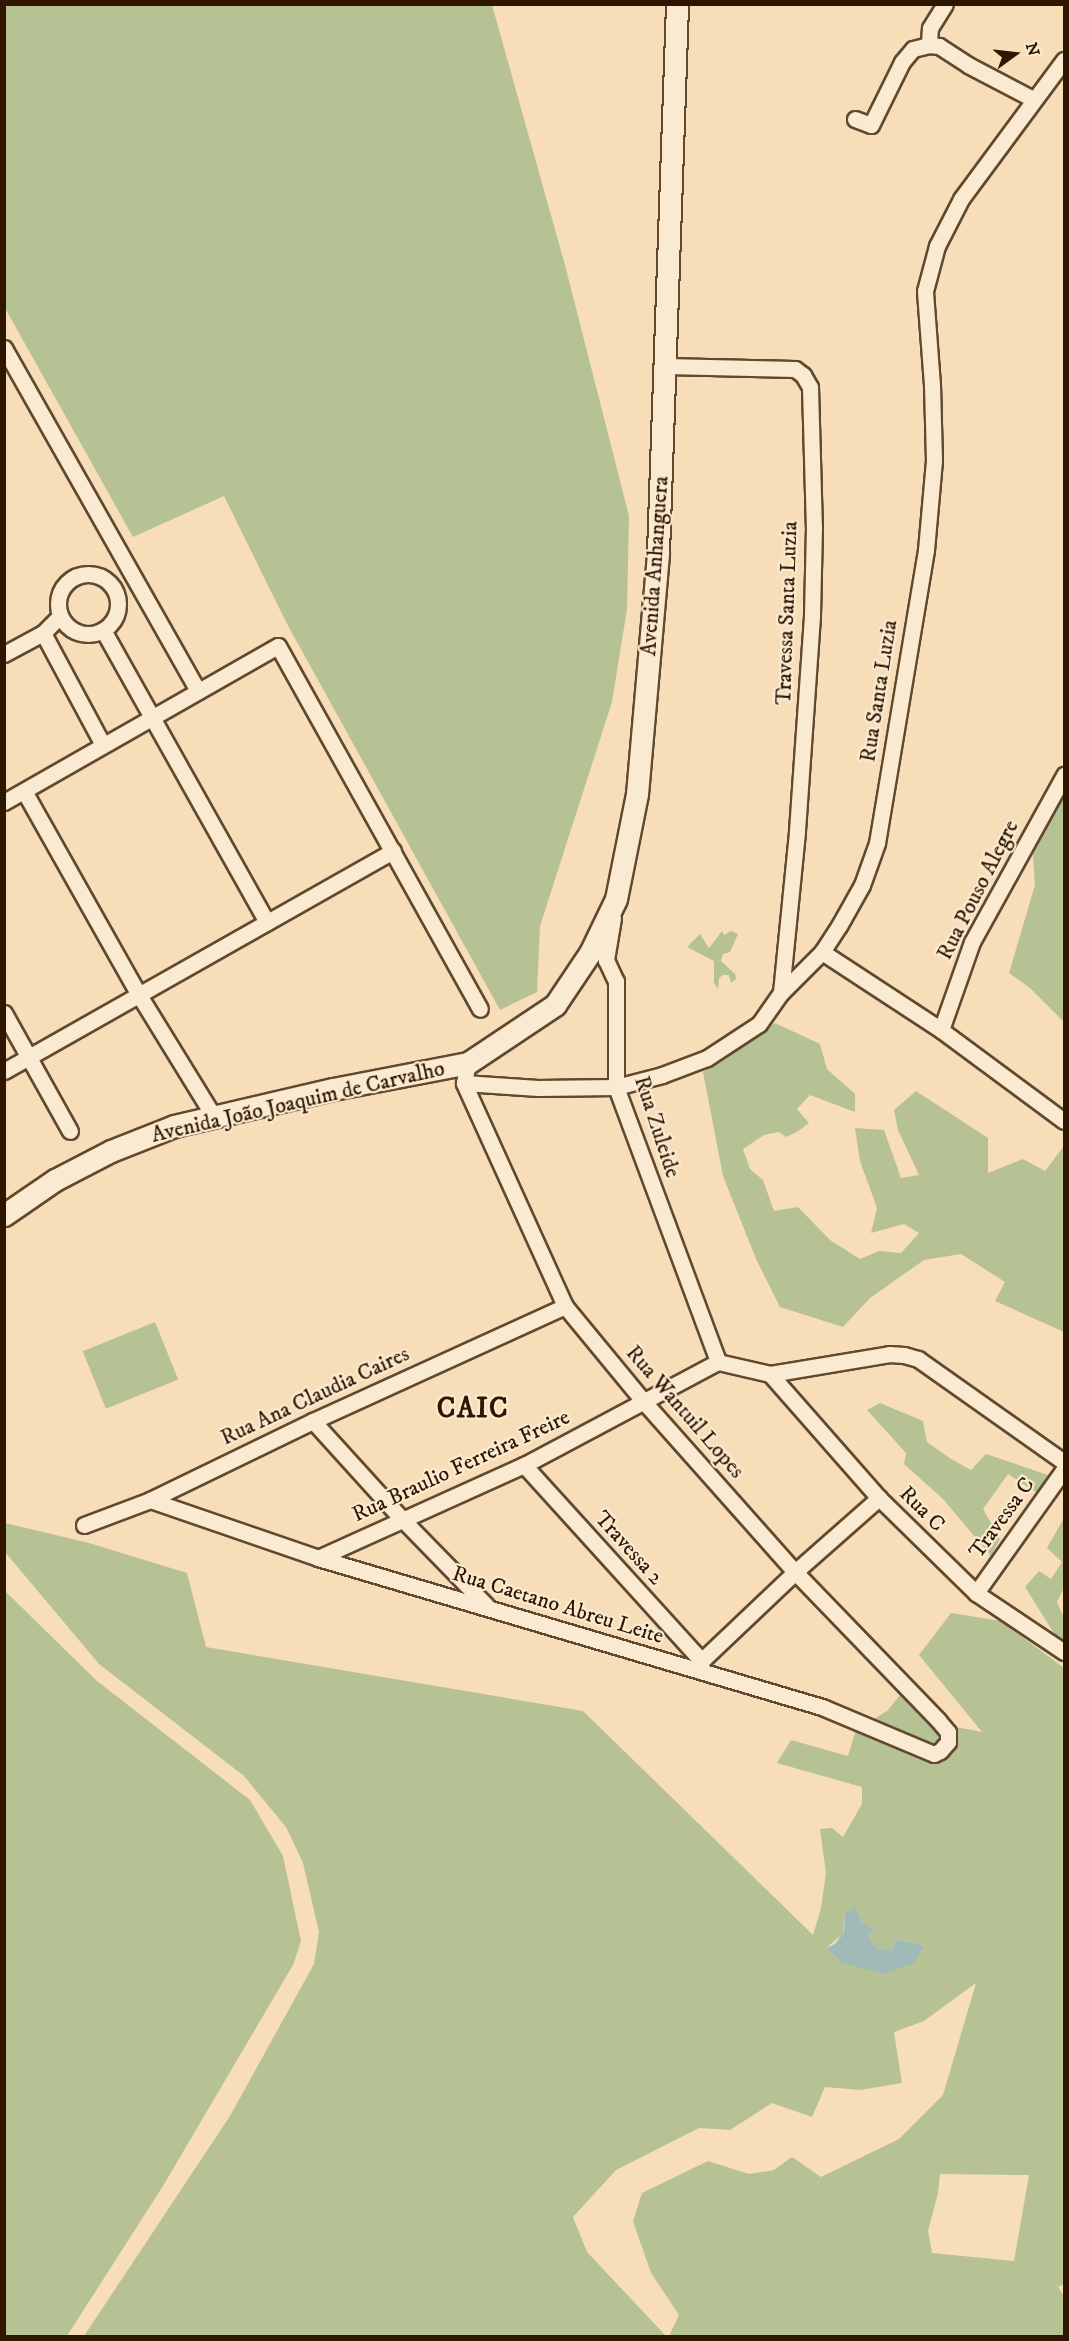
<!DOCTYPE html>
<meta charset="utf-8">
<style>
body{margin:0}
#map{position:relative;width:1069px;height:2341px;overflow:hidden;background:#f7deb8;font-family:"IM FELL DW Pica",serif}
div>[style]{position:absolute}
.green>*{inset:0;background:#b6c294;transform-origin:0 0}
.water>*{inset:0;background:#a0bab8}
.roads{filter:drop-shadow(2px 0 #61482e) drop-shadow(-2px 0 #61482e) drop-shadow(0 2px #61482e) drop-shadow(0 -2px #61482e)}
.street>*{height:15px;margin:-7.5px;padding:0 7.5px;transform-origin:7.5px;border-radius:7.5px;background:#faead1}
.street>.ring{margin:-7.5px;padding:0;box-sizing:content-box;background:none;border:15px solid #faead1;border-radius:50%}
.secondary>*{height:21px;margin:-10.5px;padding:0 10.5px;transform-origin:10.5px;border-radius:10.5px;background:#faead1}
span{translate:-50% -50%;white-space:nowrap;text-align:center;line-height:1.15;-webkit-text-stroke:4.5px #faead1;paint-order:stroke}
.street-label{font-size:22px;color:#2f1600}
.district-label{font-size:28px;color:#2f1600;font-weight:700;letter-spacing:1.5px}
.frame{position:absolute;inset:0;border:6px solid #2f1600;pointer-events:none}
.north{position:absolute;left:985px;top:24px;width:60px;height:60px;-webkit-text-stroke:4px #faead1;paint-order:stroke;rotate:75deg;font-size:16px;font-weight:700;line-height:24px;text-align:center;color:#2f1600}
.north::after{content:'';display:block;margin:auto;width:21px;height:27px;background:#2f1600;clip-path:polygon(50% 0,100% 100%,50% 72%,0 100%)}
</style>
<div id="map">
<div class="green">
<div style="clip-path:polygon(4px 5px,492px 5px,565px 265px,629px 516px,627px 609px,612px 702px,540px 926px,537px 992px,500px 1010px,286px 622px,224px 496px,133px 537px,5px 308px)"></div>
<div style="clip-path:polygon(1064px 793px,1064px 1022px,1030px 988px,1009px 973px,1035px 885px,1032px 844px)"></div>
<div style="clip-path:polygon(722px 931px,724px 935px,731px 931px,738px 934px,730px 952px,723px 954px,721px 961px,735px 974px,736px 979px,731px 983px,729px 975px,723px 975px,719px 978px,718px 989px,714px 983px,714px 961px,687px 947px,700px 934px,709px 948px)"></div>
<div style="clip-path:polygon(775px 1023px,820px 1044px,827px 1069px,855px 1094px,855px 1112px,810px 1095px,797px 1109px,809px 1123px,797px 1132px,786px 1137px,779px 1132px,764px 1135px,743px 1149px,750px 1169px,763px 1180px,774px 1211px,798px 1207px,830px 1240px,860px 1259px,879px 1251px,901px 1253px,919px 1233px,904px 1224px,871px 1233px,877px 1208px,860px 1161px,855px 1128px,884px 1130px,901px 1178px,919px 1175px,898px 1130px,894px 1110px,916px 1091px,988px 1138px,988px 1173px,1023px 1159px,1045px 1171px,1064px 1146px,1064px 1332px,995px 1301px,1005px 1282px,961px 1254px,924px 1260px,870px 1298px,843px 1327px,780px 1307px,756px 1259px,723px 1176px,703px 1072px,735px 1045px)"></div>
<div style="left:155px;top:1322px;width:62px;height:78px;rotate:68deg"></div>
<div style="clip-path:polygon(880px 1403px,923px 1421px,927px 1442px,951px 1459px,971px 1470px,986px 1454px,1054px 1477px,1037px 1493px,1008px 1474px,983px 1509px,1000px 1539px,991px 1556px,943px 1499px,904px 1464px,906px 1453px,867px 1410px)"></div>
<div style="clip-path:polygon(1064px 1518px,1064px 1588px,1057px 1602px,1064px 1618px,1064px 1641px,1060px 1643px,1025px 1587px,1039px 1571px,1051px 1579px,1062px 1562px,1047px 1548px)"></div>
<div style="clip-path:polygon(evenodd,5px 1523px,89px 1543px,187px 1573px,206px 1647px,583px 1711px,813px 1935px,821px 1908px,826px 1873px,820px 1829px,832px 1828px,843px 1837px,862px 1804px,862px 1787px,777px 1763px,791px 1740px,848px 1756px,856px 1730px,887px 1711px,901px 1694px,930px 1722px,982px 1732px,919px 1655px,951px 1613px,1001px 1621px,1064px 1668px,1064px 2284px,1058px 2287px,1064px 2296px,1064px 2336px,669px 2336px,679px 2315px,651px 2273px,633px 2221px,642px 2193px,708px 2161px,749px 2174px,774px 2170px,792px 2157px,821px 2177px,899px 2139px,943px 2095px,976px 1983px,924px 2021px,894px 2032px,902px 2083px,860px 2090px,825px 2087px,812px 2117px,772px 2103px,730px 2130px,699px 2128px,616px 2170px,573px 2217px,587px 2252px,666px 2336px,84px 2336px,230px 2116px,314px 1964px,319px 1932px,303px 1863px,286px 1827px,244px 1776px,99px 1664px,5px 1552px,5px 1523px,845px 1913px,874px 1931px,868px 1935px,877px 1951px,892px 1950px,895px 1939px,924px 1945px,840px 1962px,826px 1948px,843px 1934px,845px 1913px,5px 1523px,940px 2174px,1029px 2175px,1014px 2261px,932px 2253px,928px 2231px,938px 2193px,940px 2174px)"></div>
<div style="clip-path:polygon(4px 1590px,97px 1681px,250px 1800px,283px 1856px,301px 1941px,293px 1965px,163px 2186px,67px 2336px,9px 2336px,5px 2334px)"></div>
</div>
<div class="water">
<div style="clip-path:polygon(855px 1907px,862px 1923px,875px 1930px,868px 1935px,877px 1950px,892px 1950px,895px 1939px,924px 1945px,914px 1963px,884px 1974px,840px 1962px,826px 1948px,835px 1944px,844px 1932px,845px 1913px)"></div>
</div>
<div class="roads">
<div class="street">
<div style="left:929px;top:45px;width:17px;rotate:-87deg"></div>
<div style="left:930px;top:28px;width:28px;rotate:-58deg"></div>
<div style="left:855px;top:119px;width:17px;rotate:21deg"></div>
<div style="left:871px;top:125px;width:70px;rotate:-63.8deg"></div>
<div style="left:902px;top:62px;width:17px;rotate:-50deg"></div>
<div style="left:913px;top:49px;width:16px;rotate:-14deg"></div>
<div style="left:929px;top:45px;width:10px;rotate:6deg"></div>
<div style="left:939px;top:46px;width:35px;rotate:33deg"></div>
<div style="left:968px;top:65px;width:73px;rotate:27.6deg"></div>
<div style="left:4px;top:348px;width:394px;rotate:60.5deg"></div>
<div style="left:665px;top:366px;width:130px;rotate:1.3deg"></div>
<div style="left:795px;top:369px;width:10px;rotate:37deg"></div>
<div style="left:803px;top:375px;width:14px;rotate:60deg"></div>
<div style="left:810px;top:387px;width:140px;rotate:88.4deg"></div>
<div style="left:814px;top:527px;width:89px;rotate:91.3deg"></div>
<div style="left:812px;top:616px;width:217px;rotate:94deg"></div>
<div style="left:797px;top:832px;width:162px;rotate:95.7deg"></div>
<div class="ring" style="left:58px;top:574px;width:45px;height:45px"></div>
<div style="left:103px;top:630px;width:335px;rotate:60.7deg"></div>
<div style="left:43px;top:633px;width:127px;rotate:61.8deg"></div>
<div style="left:4px;top:654px;width:44px;rotate:-28.3deg"></div>
<div style="left:43px;top:633px;width:24px;rotate:-45deg"></div>
<div style="left:24px;top:791px;width:234px;rotate:60.6deg"></div>
<div style="left:139px;top:995px;width:143px;rotate:58.4deg"></div>
<div style="left:4px;top:802px;width:315px;rotate:-29.7deg"></div>
<div style="left:278px;top:646px;width:415px;rotate:60.9deg"></div>
<div style="left:613px;top:918px;width:43px;rotate:99.5deg"></div>
<div style="left:606px;top:960px;width:23px;rotate:65deg"></div>
<div style="left:616px;top:981px;width:106px;rotate:90deg"></div>
<div style="left:616px;top:1087px;width:293px;rotate:69.6deg"></div>
<div style="left:822px;top:952px;width:142px;rotate:33.2deg"></div>
<div style="left:941px;top:1030px;width:153px;rotate:36.5deg"></div>
<div style="left:4px;top:1013px;width:135px;rotate:60.8deg"></div>
<div style="left:941px;top:1030px;width:93px;rotate:-70.6deg"></div>
<div style="left:972px;top:942px;width:191px;rotate:-61.1deg"></div>
<div style="left:4px;top:1071px;width:447px;rotate:-29.5deg"></div>
<div style="left:464px;top:1083px;width:74px;rotate:3.9deg"></div>
<div style="left:538px;top:1088px;width:78px;rotate:-0.7deg"></div>
<div style="left:616px;top:1087px;width:48px;rotate:-14.6deg"></div>
<div style="left:662px;top:1075px;width:48px;rotate:-20.7deg"></div>
<div style="left:707px;top:1058px;width:62px;rotate:-33.2deg"></div>
<div style="left:759px;top:1024px;width:38px;rotate:-55deg"></div>
<div style="left:781px;top:993px;width:58px;rotate:-45deg"></div>
<div style="left:822px;top:952px;width:31px;rotate:-57deg"></div>
<div style="left:839px;top:926px;width:47px;rotate:-60.7deg"></div>
<div style="left:862px;top:885px;width:45px;rotate:-70.3deg"></div>
<div style="left:877px;top:843px;width:297px;rotate:-80.5deg"></div>
<div style="left:926px;top:550px;width:89px;rotate:-84.9deg"></div>
<div style="left:934px;top:461px;width:76px;rotate:-91.5deg"></div>
<div style="left:932px;top:385px;width:94px;rotate:-94.3deg"></div>
<div style="left:925px;top:291px;width:47px;rotate:-75.1deg"></div>
<div style="left:937px;top:246px;width:53px;rotate:-62.9deg"></div>
<div style="left:961px;top:199px;width:173px;rotate:-53.5deg"></div>
<div style="left:718px;top:1362px;width:53px;rotate:13deg"></div>
<div style="left:770px;top:1374px;width:121px;rotate:-9.5deg"></div>
<div style="left:889px;top:1354px;width:15px;rotate:4deg"></div>
<div style="left:904px;top:1355px;width:15px;rotate:16deg"></div>
<div style="left:918px;top:1359px;width:179px;rotate:35.2deg"></div>
<div style="left:770px;top:1374px;width:165px;rotate:48.7deg"></div>
<div style="left:879px;top:1498px;width:136px;rotate:44.4deg"></div>
<div style="left:976px;top:1593px;width:106px;rotate:33.8deg"></div>
<div style="left:313px;top:1421px;width:132px;rotate:47.8deg"></div>
<div style="left:402px;top:1519px;width:120px;rotate:45.7deg"></div>
<div style="left:524px;top:1465px;width:265px;rotate:47.8deg"></div>
<div style="left:150px;top:1500px;width:178px;rotate:19deg"></div>
<div style="left:318px;top:1558px;width:526px;rotate:16.47deg"></div>
<div style="left:822px;top:1707px;width:121px;rotate:22.8deg"></div>
<div style="left:934px;top:1754px;width:7px;rotate:-27deg"></div>
<div style="left:940px;top:1751px;width:12px;rotate:-48deg"></div>
<div style="left:948px;top:1742px;width:10px;rotate:-90deg"></div>
<div style="left:948px;top:1732px;width:16px;rotate:-130deg"></div>
<div style="left:938px;top:1720px;width:206px;rotate:-134deg"></div>
<div style="left:795px;top:1572px;width:227px;rotate:-131.6deg"></div>
<div style="left:644px;top:1402px;width:124px;rotate:-129.5deg"></div>
<div style="left:565px;top:1306px;width:245px;rotate:-114.4deg"></div>
<div style="left:464px;top:1083px;width:20px;rotate:-79deg"></div>
<div style="left:84px;top:1525px;width:71px;rotate:-20.7deg"></div>
<div style="left:150px;top:1500px;width:181px;rotate:-25.9deg"></div>
<div style="left:313px;top:1421px;width:277px;rotate:-24.5deg"></div>
<div style="left:318px;top:1558px;width:226px;rotate:-24.3deg"></div>
<div style="left:524px;top:1465px;width:220px;rotate:-28deg"></div>
<div style="left:976px;top:1593px;width:152px;rotate:-54.6deg"></div>
<div style="left:696px;top:1666px;width:137px;rotate:-43.5deg"></div>
<div style="left:795px;top:1572px;width:112px;rotate:-41.4deg"></div>
</div>
<div class="secondary">
<div style="left:4px;top:1215px;width:62px;rotate:-34.5deg"></div>
<div style="left:55px;top:1180px;width:63px;rotate:-27.4deg"></div>
<div style="left:111px;top:1151px;width:68px;rotate:-21.6deg"></div>
<div style="left:174px;top:1126px;width:163px;rotate:-13.1deg"></div>
<div style="left:333px;top:1089px;width:137px;rotate:-10.9deg"></div>
<div style="left:468px;top:1063px;width:105px;rotate:-33.7deg"></div>
<div style="left:555px;top:1005px;width:63px;rotate:-56.1deg"></div>
<div style="left:590px;top:953px;width:60px;rotate:-64.3deg"></div>
<div style="left:616px;top:899px;width:107px;rotate:-78.7deg"></div>
<div style="left:637px;top:794px;width:243px;rotate:-85deg"></div>
<div style="left:658px;top:552px;width:548px;rotate:-88.01deg"></div>
</div>
</div>
<div class="street-label">
<span style="left:655px;top:566px;rotate:-86deg">Avenida Anhanguera</span>
<span style="left:787px;top:613px;rotate:-88deg">Travessa Santa Luzia</span>
<span style="left:879px;top:691px;rotate:-81deg">Rua Santa Luzia</span>
<span style="left:978px;top:890px;rotate:-63deg">Rua Pouso Alegre</span>
<span style="left:298px;top:1102px;rotate:-13deg">Avenida João Joaquim de Carvalho</span>
<span style="left:657px;top:1127px;rotate:72deg">Rua Zuleide</span>
<span style="left:315px;top:1396px;rotate:-25deg">Rua Ana Claudia Caires</span>
<span style="left:685px;top:1412px;rotate:49deg">Rua Wantuil Lopes</span>
<span style="left:461px;top:1466px;rotate:-25deg">Rua Braulio Ferreira Freire</span>
<span style="left:922px;top:1509px;rotate:45deg">Rua C</span>
<span style="left:1002px;top:1518px;rotate:-54deg">Travessa C</span>
<span style="left:629px;top:1548px;rotate:48deg">Travessa 2</span>
<span style="left:558px;top:1605px;rotate:17deg">Rua Caetano Abreu Leite</span>
</div>
<div class="district-label">
<span style="left:473px;top:1409px">CAIC</span>
</div>
<div class="frame"></div>
<div class="north">N</div>
</div>
